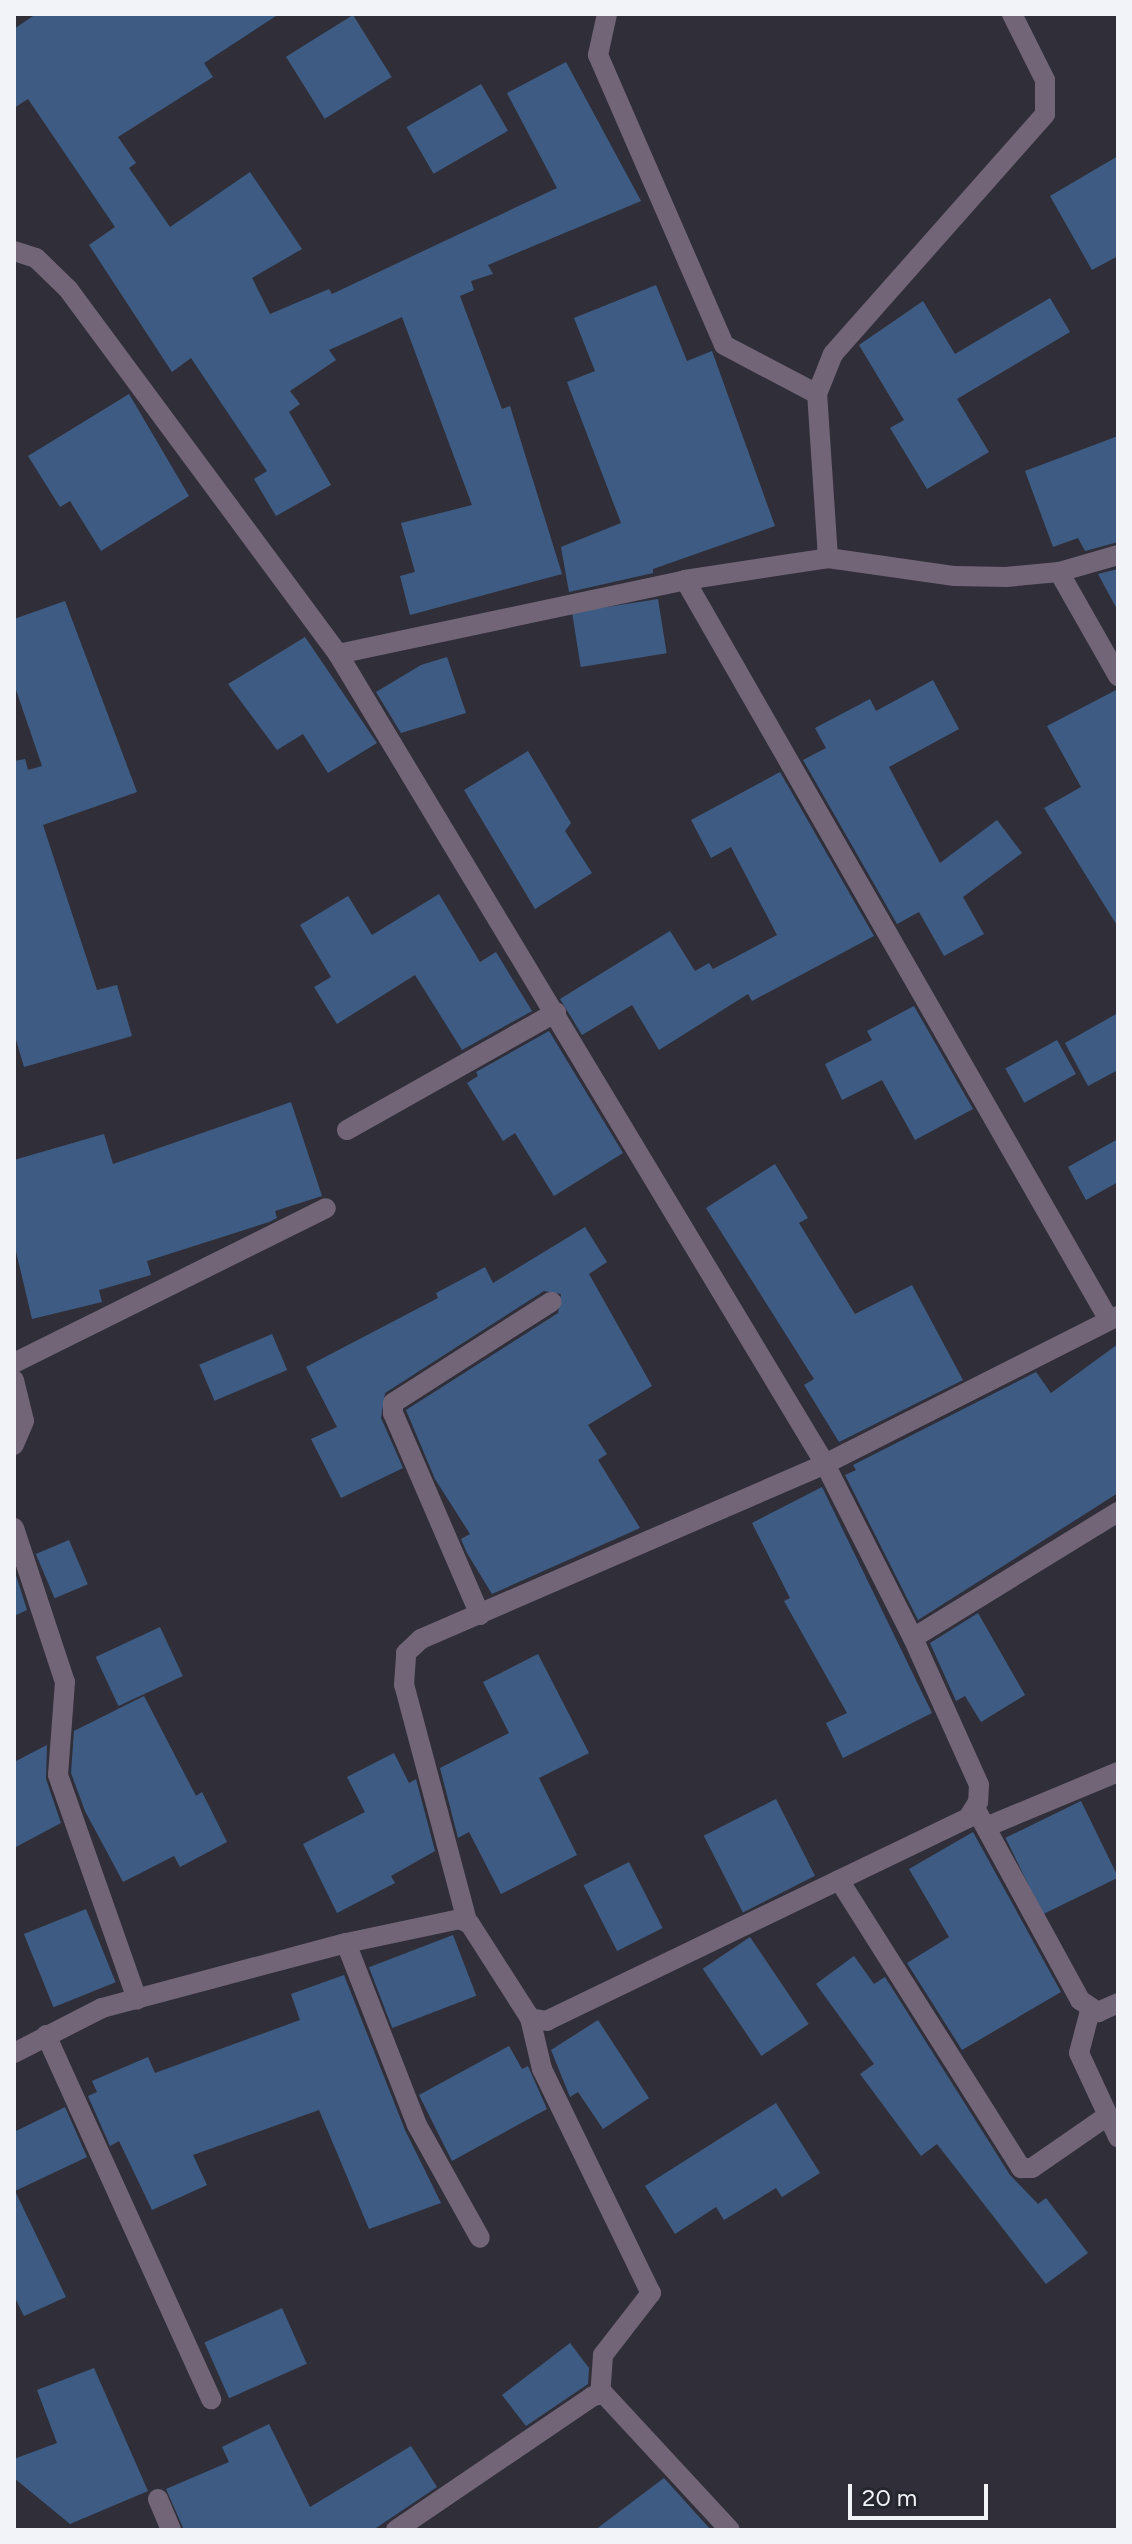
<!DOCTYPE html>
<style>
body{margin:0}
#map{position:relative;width:1132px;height:2544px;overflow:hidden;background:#302f39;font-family:Figtree,sans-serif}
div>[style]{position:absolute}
.building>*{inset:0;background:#3e5c83;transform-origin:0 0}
.minor>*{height:20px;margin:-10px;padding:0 10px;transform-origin:10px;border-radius:10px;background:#736578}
span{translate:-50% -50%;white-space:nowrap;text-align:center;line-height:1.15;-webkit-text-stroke:6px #26262f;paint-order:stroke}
.frame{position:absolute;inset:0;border:16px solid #f2f2f9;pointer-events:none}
.scale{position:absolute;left:848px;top:2484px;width:140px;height:36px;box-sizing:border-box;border:4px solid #f2f2f9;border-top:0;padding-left:10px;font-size:24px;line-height:28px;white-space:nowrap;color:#f2f2f9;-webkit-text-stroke:6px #26262f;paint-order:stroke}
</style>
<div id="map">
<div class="building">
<div style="clip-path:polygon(36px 14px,279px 14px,204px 63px,213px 77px,118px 137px,136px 163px,129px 168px,170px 227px,250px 172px,302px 249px,252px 278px,270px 314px,329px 289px,332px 294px,557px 188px,507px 93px,566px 62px,641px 201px,488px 265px,493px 274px,471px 281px,474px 290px,460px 296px,502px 409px,510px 406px,562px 574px,410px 615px,400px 576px,415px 572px,401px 523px,472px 505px,402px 317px,329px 350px,336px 360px,290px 391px,300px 404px,289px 412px,331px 485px,276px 516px,254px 479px,267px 471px,191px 358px,172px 372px,89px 245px,115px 227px,28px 99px,14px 108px,14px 29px)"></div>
<div style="left:353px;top:15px;width:73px;height:79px;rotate:58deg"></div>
<div style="left:481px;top:84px;width:54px;height:86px;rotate:60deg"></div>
<div style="clip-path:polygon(1118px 156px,1118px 256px,1092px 270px,1050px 196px)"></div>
<div style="clip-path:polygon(656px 285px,687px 361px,712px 351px,775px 526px,653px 569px,653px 573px,569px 592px,561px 547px,621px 523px,567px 382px,595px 371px,574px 318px)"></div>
<div style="clip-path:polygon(1050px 298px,1070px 332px,957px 399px,989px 452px,927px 489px,890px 428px,904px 420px,859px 345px,923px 301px,955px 354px)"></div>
<div style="clip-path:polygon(129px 394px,189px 496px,101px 551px,70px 501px,60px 507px,28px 456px)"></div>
<div style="clip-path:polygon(1118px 436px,1118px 542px,1085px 551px,1078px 538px,1053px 547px,1025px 471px)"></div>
<div style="clip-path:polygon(1118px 569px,1118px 611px,1098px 574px)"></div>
<div style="left:658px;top:599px;width:55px;height:87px;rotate:81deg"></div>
<div style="clip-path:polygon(65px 601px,137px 792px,43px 825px,97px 990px,117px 985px,132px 1036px,24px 1067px,14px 1033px,14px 761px,25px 759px,28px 770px,42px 766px,14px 684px,14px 619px)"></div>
<div style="clip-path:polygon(305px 637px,377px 743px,328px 773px,303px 734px,277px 750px,228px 684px)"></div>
<div style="clip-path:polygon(447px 657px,466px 713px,401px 733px,376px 692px,421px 665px)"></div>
<div style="clip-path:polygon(933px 680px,959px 729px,889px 767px,940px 863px,997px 820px,1022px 853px,963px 897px,984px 934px,944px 956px,919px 912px,897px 924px,803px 760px,826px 748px,815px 728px,870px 699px,876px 711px)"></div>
<div style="clip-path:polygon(1118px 689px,1118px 927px,1044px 808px,1081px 787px,1047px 726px)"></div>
<div style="clip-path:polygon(528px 751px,571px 823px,565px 831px,592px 873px,535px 909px,464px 790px)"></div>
<div style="clip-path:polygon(780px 772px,874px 936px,752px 1001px,748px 994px,659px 1050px,632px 1005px,582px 1035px,560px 999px,670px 931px,695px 971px,709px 963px,713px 969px,777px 935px,731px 847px,711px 858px,691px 820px)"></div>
<div style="clip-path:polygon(439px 894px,480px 962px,496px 952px,532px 1011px,462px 1050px,415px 975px,337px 1024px,314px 987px,331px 977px,300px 925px,348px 896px,372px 935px)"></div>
<div style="clip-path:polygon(914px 1006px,973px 1109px,915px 1140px,882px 1080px,842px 1100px,825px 1064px,872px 1040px,867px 1031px)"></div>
<div style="clip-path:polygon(1118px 1013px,1118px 1070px,1088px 1086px,1065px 1043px)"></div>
<div style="clip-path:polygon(549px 1031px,623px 1153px,554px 1196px,515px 1133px,503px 1141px,467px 1083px,478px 1076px,476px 1072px)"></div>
<div style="left:1057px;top:1040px;width:39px;height:59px;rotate:61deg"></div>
<div style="clip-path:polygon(291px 1102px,322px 1196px,275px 1211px,277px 1218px,269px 1222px,147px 1261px,151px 1275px,99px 1290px,102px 1302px,32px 1319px,14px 1243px,14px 1160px,104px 1134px,113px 1164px)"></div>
<div style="clip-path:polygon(1118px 1139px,1118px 1182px,1086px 1200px,1068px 1167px)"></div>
<div style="clip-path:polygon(775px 1164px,808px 1218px,799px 1223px,855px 1314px,912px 1285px,963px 1380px,839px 1442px,804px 1385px,814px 1379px,706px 1208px)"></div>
<div style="clip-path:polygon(585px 1227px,607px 1262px,589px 1274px,652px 1386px,588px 1425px,607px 1454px,598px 1460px,640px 1528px,492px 1594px,467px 1553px,461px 1539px,470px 1534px,435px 1479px,406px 1410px,558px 1313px,561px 1294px,544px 1291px,385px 1393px,381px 1418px,403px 1468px,341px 1498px,311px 1439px,337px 1427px,306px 1367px,438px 1298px,436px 1293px,485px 1267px,493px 1283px)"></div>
<div style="left:272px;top:1334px;width:39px;height:79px;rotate:67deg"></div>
<div style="clip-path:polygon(1118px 1344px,1118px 1493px,918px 1620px,845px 1475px,856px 1470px,853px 1465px,1036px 1372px,1051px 1393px)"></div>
<div style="clip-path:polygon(822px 1487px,932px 1713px,843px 1758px,826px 1723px,847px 1713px,784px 1601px,790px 1598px,752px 1523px)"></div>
<div style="left:69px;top:1540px;width:48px;height:36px;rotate:67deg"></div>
<div style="clip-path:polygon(14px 1569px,27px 1610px,14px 1616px)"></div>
<div style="clip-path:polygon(978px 1613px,1025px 1695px,981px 1722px,965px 1696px,956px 1701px,930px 1643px)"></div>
<div style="left:160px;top:1627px;width:54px;height:71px;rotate:65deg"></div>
<div style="clip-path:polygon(538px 1654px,589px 1753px,539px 1778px,577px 1855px,501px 1894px,469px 1832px,458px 1838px,440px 1768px,509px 1733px,483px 1682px)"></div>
<div style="clip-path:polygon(144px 1696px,196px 1796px,202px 1792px,227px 1842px,180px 1867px,174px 1856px,123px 1882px,85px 1811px,71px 1773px,74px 1731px)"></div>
<div style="clip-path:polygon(47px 1745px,46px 1779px,61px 1823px,14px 1848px,14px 1762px)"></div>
<div style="clip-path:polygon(394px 1753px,409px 1783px,416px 1779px,435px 1851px,391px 1876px,395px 1883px,337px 1913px,303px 1844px,365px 1812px,347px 1777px)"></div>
<div style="left:776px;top:1799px;width:86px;height:81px;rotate:63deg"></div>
<div style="left:1081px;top:1801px;width:85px;height:84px;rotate:64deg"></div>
<div style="clip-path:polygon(973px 1832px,1061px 1992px,962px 2050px,907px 1963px,949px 1937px,909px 1869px)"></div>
<div style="left:629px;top:1862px;width:74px;height:51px;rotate:63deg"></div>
<div style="left:86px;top:1909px;width:79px;height:67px;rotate:68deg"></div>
<div style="left:453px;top:1935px;width:65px;height:90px;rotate:69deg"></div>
<div style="left:750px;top:1937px;width:105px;height:57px;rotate:56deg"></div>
<div style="clip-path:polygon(854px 1956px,874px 1984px,885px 1977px,1010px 2175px,1038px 2204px,1046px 2198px,1088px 2253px,1046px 2284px,937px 2144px,921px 2156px,860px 2074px,874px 2064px,816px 1984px)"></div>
<div style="clip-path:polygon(344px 1975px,405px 2130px,441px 2203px,369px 2229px,319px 2110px,193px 2155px,207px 2185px,152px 2210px,119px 2141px,110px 2146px,88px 2096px,97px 2092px,92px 2081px,148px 2057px,155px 2073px,300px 2020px,291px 1994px)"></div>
<div style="clip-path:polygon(598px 2020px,649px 2098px,603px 2129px,578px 2092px,570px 2097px,551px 2050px)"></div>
<div style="clip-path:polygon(509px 2046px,522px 2069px,528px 2066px,547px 2109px,452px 2161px,419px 2095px)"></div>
<div style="clip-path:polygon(776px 2103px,820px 2173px,782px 2197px,776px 2188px,724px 2220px,716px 2207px,675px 2234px,645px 2186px)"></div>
<div style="clip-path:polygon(65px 2107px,87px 2157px,15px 2191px,66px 2297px,24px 2316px,14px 2296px,14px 2132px)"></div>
<div style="left:282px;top:2308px;width:61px;height:85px;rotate:66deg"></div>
<div style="clip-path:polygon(570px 2343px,589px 2368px,588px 2384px,526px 2426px,502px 2395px)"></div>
<div style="clip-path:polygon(94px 2368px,148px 2491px,70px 2524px,14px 2478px,14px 2459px,57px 2443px,37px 2390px)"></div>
<div style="clip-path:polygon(269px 2424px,310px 2507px,411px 2446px,437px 2487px,373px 2530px,184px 2530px,166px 2489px,229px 2462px,222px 2447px)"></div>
<div style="clip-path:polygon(664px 2478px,711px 2530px,595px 2530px)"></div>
</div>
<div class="minor">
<div style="left:607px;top:14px;width:42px;rotate:102.4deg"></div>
<div style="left:598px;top:55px;width:316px;rotate:66.5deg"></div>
<div style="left:724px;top:345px;width:105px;rotate:27.8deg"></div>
<div style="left:14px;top:251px;width:23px;rotate:18deg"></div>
<div style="left:36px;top:258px;width:45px;rotate:44.1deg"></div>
<div style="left:68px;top:289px;width:454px;rotate:53.5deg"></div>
<div style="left:338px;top:654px;width:945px;rotate:58.98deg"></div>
<div style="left:825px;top:1464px;width:195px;rotate:63.2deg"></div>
<div style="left:913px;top:1638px;width:161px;rotate:65.8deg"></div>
<div style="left:979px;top:1785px;width:17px;rotate:93deg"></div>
<div style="left:978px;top:1802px;width:19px;rotate:122deg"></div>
<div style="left:968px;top:1818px;width:467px;rotate:154.3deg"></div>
<div style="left:547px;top:2021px;width:17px;rotate:-170deg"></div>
<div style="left:530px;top:2018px;width:112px;rotate:-122.6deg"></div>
<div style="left:470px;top:1924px;width:11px;rotate:-153deg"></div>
<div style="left:460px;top:1919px;width:116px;rotate:168.1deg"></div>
<div style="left:346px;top:1943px;width:253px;rotate:165.1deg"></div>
<div style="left:102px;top:2008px;width:99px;rotate:152.9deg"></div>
<div style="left:828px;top:558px;width:164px;rotate:-93.8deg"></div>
<div style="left:817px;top:394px;width:43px;rotate:-68.2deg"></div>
<div style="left:833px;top:354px;width:320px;rotate:-48.5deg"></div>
<div style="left:1045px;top:114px;width:34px;rotate:-90deg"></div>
<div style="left:1045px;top:80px;width:74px;rotate:-116.6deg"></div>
<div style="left:1059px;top:572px;width:120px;rotate:60.4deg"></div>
<div style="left:685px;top:580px;width:853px;rotate:60.19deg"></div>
<div style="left:338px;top:654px;width:355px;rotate:-12deg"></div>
<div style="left:685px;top:580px;width:145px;rotate:-8.7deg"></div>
<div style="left:828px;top:558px;width:128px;rotate:8.1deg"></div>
<div style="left:955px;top:576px;width:51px;rotate:1.1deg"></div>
<div style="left:1006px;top:577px;width:53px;rotate:-5.4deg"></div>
<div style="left:1059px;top:572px;width:61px;rotate:-16.1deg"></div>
<div style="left:347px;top:1130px;width:240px;rotate:-29.4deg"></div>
<div style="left:14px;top:1363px;width:348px;rotate:-26.4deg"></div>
<div style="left:14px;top:1380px;width:42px;rotate:76.3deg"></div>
<div style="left:24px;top:1421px;width:26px;rotate:113deg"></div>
<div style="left:14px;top:1528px;width:162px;rotate:71.7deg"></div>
<div style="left:65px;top:1682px;width:93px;rotate:94.3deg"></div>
<div style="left:58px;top:1775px;width:238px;rotate:70.6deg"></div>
<div style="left:480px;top:1615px;width:220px;rotate:-113.3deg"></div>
<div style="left:393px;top:1413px;width:10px;rotate:-90deg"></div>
<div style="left:393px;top:1403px;width:188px;rotate:-32.6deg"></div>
<div style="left:913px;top:1638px;width:241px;rotate:-31.6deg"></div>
<div style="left:975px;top:1808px;width:219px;rotate:61.3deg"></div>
<div style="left:1080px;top:2000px;width:22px;rotate:34deg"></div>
<div style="left:1098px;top:2012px;width:22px;rotate:-24deg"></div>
<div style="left:986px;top:1827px;width:143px;rotate:-22.6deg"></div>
<div style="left:839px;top:1880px;width:341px;rotate:57.7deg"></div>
<div style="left:1021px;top:2168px;width:11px"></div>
<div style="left:1032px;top:2168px;width:91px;rotate:-34.7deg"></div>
<div style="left:467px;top:1921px;width:244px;rotate:-104.9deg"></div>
<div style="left:404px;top:1685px;width:32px;rotate:-86deg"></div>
<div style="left:406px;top:1653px;width:21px;rotate:-43deg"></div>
<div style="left:421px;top:1639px;width:440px;rotate:-23.4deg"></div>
<div style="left:825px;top:1464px;width:328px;rotate:-26.8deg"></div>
<div style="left:346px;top:1943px;width:195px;rotate:68.7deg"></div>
<div style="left:417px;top:2125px;width:129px;rotate:60.9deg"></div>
<div style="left:1090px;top:2011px;width:43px;rotate:104.7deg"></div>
<div style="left:1079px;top:2053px;width:93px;rotate:65.1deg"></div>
<div style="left:530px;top:2018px;width:52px;rotate:76.8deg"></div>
<div style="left:542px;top:2069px;width:249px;rotate:64.1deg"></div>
<div style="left:651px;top:2293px;width:78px;rotate:127.7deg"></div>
<div style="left:603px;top:2355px;width:39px;rotate:94deg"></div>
<div style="left:46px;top:2035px;width:400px;rotate:65.6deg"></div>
<div style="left:158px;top:2499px;width:34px;rotate:67deg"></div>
<div style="left:396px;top:2530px;width:238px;rotate:-34.2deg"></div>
<div style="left:593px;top:2396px;width:11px;rotate:-10deg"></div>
<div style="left:604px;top:2394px;width:185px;rotate:47.2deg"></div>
</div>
<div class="frame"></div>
<div class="scale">20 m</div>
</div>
